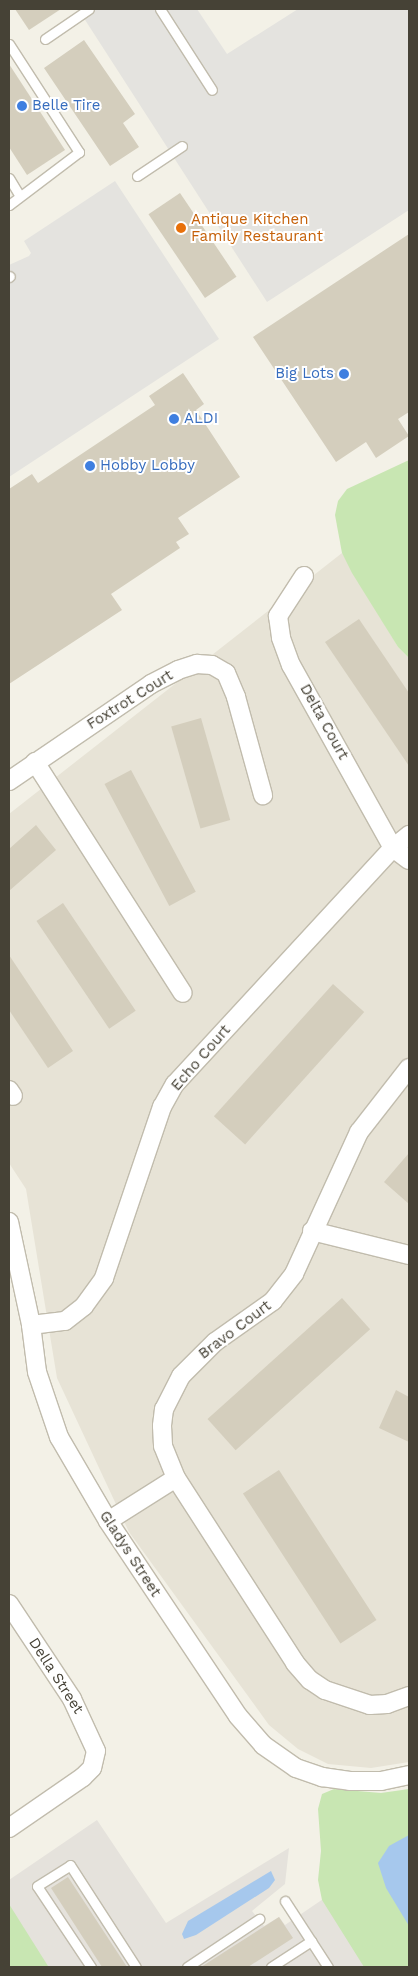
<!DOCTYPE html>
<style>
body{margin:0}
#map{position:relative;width:418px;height:1976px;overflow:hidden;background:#f3f1e7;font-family:"Work Sans",sans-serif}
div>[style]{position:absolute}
.residential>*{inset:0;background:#e7e3d6}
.industrial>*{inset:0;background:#e5e2dc}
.green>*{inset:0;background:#c8e6b2}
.parking>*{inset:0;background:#e4e3df}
.water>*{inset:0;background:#a6c8ed}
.building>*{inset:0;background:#d4cebd;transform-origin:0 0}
.roads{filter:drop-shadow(1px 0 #c1bcad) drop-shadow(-1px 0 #c1bcad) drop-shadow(0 1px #c1bcad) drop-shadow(0 -1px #c1bcad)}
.lane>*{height:9px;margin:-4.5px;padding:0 4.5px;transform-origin:4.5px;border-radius:4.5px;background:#fff}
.street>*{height:18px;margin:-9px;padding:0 9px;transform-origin:9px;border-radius:9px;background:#fff}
.dots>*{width:14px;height:14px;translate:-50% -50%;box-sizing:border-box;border:2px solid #fff;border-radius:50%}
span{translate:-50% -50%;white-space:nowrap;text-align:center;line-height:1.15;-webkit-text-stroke:4px #fff;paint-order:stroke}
.shop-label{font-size:15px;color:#366cbe}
.left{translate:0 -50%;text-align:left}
.right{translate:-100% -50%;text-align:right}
.food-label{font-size:15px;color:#c56008}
.street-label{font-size:15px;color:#464236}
.frame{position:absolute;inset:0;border:10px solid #464236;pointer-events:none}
</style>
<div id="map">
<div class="residential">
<div style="clip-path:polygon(342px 553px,398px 647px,409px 658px,409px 1762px,371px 1768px,328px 1764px,298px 1749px,269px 1725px,129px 1532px,57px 1378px,26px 1189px,9px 1163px,9px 814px)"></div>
</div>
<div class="industrial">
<div style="clip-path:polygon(97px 1820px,166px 1923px,289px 1848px,285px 1884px,252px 1911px,264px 1926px,279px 1917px,285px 1925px,329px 1895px,375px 1967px,23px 1967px,9px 1948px,9px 1880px)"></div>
</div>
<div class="green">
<div style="clip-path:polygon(409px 460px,409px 658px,398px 647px,352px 573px,342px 553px,335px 515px,338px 501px,347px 489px)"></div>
<div style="clip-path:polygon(334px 1789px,381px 1793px,409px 1789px,409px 1967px,364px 1967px,322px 1900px,318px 1880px,321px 1851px,318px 1809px,322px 1794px)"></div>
<div style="clip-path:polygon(9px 1904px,48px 1966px,47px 1967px,9px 1967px)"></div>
</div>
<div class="parking">
<div style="clip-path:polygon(78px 9px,197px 9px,227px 54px,298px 9px,409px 9px,409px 210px,267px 302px)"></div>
<div style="clip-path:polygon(115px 181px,219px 339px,9px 477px,9px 265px,29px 256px,31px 253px,24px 241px)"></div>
</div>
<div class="water">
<div style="clip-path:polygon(409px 1835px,409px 1926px,386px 1888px,378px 1863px,389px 1846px)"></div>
<div style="clip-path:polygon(271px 1871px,275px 1880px,269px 1888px,196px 1935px,184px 1939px,182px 1934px,188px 1921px)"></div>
</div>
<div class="building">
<div style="clip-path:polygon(15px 9px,61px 9px,29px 30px)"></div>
<div style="clip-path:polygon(84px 40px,135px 114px,123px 123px,139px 147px,110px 166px,44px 68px)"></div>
<div style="clip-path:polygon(9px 64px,65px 150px,27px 175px,9px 147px)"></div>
<div style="left:180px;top:193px;width:101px;height:38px;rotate:56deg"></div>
<div style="clip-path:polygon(409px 234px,409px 412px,398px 419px,409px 436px,376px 458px,366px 442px,336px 462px,253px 337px)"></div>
<div style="clip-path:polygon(183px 373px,204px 404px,196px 410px,240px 477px,178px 518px,189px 534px,176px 542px,180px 548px,111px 594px,122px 610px,9px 684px,9px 489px,32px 474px,38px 483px,155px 405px,149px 396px)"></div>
<div style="clip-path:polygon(359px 619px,409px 693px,409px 766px,325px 642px)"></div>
<div style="left:201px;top:718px;width:106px;height:31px;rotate:74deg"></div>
<div style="left:131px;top:770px;width:138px;height:30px;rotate:62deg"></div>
<div style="clip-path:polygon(36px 825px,56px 850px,9px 891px,9px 849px)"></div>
<div style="left:63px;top:903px;width:130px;height:32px;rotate:56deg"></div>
<div style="clip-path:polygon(9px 955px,73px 1051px,48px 1068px,9px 1010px)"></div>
<div style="left:333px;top:984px;width:42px;height:178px;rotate:42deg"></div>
<div style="clip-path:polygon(409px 1153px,409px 1204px,384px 1182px)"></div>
<div style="left:342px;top:1298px;width:42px;height:181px;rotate:48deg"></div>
<div style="clip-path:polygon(396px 1390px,409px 1397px,409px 1442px,379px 1428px)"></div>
<div style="left:279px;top:1470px;width:179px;height:43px;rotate:57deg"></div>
<div style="clip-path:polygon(68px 1877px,127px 1967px,102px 1967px,51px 1888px)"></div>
<div style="clip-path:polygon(279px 1917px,293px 1938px,248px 1967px,201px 1967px)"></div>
</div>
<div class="roads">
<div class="lane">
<div style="left:160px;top:9px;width:96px;rotate:57.3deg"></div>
<div style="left:45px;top:39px;width:53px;rotate:-34.3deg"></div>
<div style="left:9px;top:44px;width:129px;rotate:57.1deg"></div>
<div style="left:79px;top:152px;width:88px;rotate:142.9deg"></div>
<div style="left:137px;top:176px;width:54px;rotate:-33.7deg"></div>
<div style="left:9px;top:178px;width:21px;rotate:59deg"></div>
<div style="left:9px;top:277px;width:1px;rotate:-45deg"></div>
<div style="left:285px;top:1901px;width:48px;rotate:57deg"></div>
<div style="left:91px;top:1967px;width:97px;rotate:-123.7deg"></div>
<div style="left:37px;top:1886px;width:39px;rotate:-32deg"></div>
<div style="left:70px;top:1865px;width:121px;rotate:57.1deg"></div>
<div style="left:187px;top:1967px;width:87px;rotate:-33.7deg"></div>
<div style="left:271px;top:1967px;width:48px;rotate:-33deg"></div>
<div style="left:311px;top:1941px;width:31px;rotate:57deg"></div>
</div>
<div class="street">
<div style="left:304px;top:576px;width:48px;rotate:123deg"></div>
<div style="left:278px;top:616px;width:22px;rotate:82deg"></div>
<div style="left:281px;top:638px;width:29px;rotate:70deg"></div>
<div style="left:291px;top:665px;width:210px;rotate:60.9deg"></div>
<div style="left:393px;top:848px;width:20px;rotate:37deg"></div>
<div style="left:35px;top:762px;width:274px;rotate:57.4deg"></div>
<div style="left:9px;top:781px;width:172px;rotate:-34.3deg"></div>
<div style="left:151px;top:684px;width:30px;rotate:-27deg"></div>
<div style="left:178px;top:670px;width:20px;rotate:-18deg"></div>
<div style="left:197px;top:664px;width:15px;rotate:4deg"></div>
<div style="left:212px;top:665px;width:16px;rotate:30deg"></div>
<div style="left:226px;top:673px;width:26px;rotate:67deg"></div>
<div style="left:236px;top:697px;width:102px;rotate:74.6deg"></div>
<div style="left:409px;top:1068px;width:81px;rotate:128deg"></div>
<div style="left:359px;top:1132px;width:156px;rotate:114.6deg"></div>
<div style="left:294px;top:1274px;width:34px;rotate:128deg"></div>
<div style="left:273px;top:1301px;width:71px;rotate:144.7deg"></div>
<div style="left:215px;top:1342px;width:48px;rotate:135deg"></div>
<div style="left:181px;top:1376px;width:37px;rotate:117deg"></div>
<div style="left:164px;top:1409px;width:17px;rotate:97deg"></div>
<div style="left:162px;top:1426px;width:20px;rotate:87deg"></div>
<div style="left:163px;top:1446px;width:35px;rotate:68deg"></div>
<div style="left:176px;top:1478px;width:220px;rotate:57.2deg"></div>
<div style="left:295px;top:1663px;width:23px;rotate:49deg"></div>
<div style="left:310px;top:1680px;width:18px;rotate:34deg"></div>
<div style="left:325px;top:1690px;width:47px;rotate:18.4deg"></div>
<div style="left:370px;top:1705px;width:17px;rotate:-3deg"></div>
<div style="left:387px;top:1704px;width:23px;rotate:-20deg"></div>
<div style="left:9px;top:1090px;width:7px;rotate:56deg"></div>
<div style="left:9px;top:1222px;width:105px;rotate:77.9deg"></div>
<div style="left:31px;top:1325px;width:47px;rotate:82.7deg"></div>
<div style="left:37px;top:1372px;width:69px;rotate:71.3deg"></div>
<div style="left:59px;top:1437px;width:97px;rotate:59.7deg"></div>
<div style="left:108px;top:1521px;width:234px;rotate:56.3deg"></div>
<div style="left:238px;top:1716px;width:38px;rotate:49deg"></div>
<div style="left:263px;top:1745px;width:40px;rotate:34.9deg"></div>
<div style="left:296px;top:1768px;width:28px;rotate:19deg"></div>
<div style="left:322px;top:1777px;width:28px;rotate:8deg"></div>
<div style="left:350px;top:1781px;width:31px"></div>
<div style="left:381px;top:1781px;width:29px;rotate:-12deg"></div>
<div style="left:312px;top:1231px;width:100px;rotate:13.9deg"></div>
<div style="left:31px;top:1325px;width:34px;rotate:-7deg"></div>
<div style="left:65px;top:1321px;width:24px;rotate:-38deg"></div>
<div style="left:84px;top:1306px;width:34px;rotate:-54deg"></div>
<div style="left:104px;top:1278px;width:181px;rotate:-71.3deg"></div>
<div style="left:162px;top:1107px;width:26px;rotate:-61deg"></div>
<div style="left:175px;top:1084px;width:321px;rotate:-47.3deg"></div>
<div style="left:393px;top:848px;width:21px;rotate:-39deg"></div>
<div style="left:108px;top:1521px;width:80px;rotate:-32.3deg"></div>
<div style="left:9px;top:1604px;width:114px;rotate:56.4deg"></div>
<div style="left:72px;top:1699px;width:57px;rotate:65.2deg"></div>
<div style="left:96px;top:1751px;width:17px;rotate:103deg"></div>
<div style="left:92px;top:1768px;width:13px;rotate:135deg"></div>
<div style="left:83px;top:1777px;width:90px;rotate:145.4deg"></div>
</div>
</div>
<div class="dots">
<div style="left:22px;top:106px;background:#3f7fe0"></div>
<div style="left:181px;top:228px;background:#e8710a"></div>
<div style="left:344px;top:374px;background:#3f7fe0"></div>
<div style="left:174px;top:419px;background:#3f7fe0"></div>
<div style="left:90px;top:466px;background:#3f7fe0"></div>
</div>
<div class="shop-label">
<span class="left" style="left:32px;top:106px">Belle Tire</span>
<span class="right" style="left:334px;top:374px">Big Lots</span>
<span class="left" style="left:184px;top:419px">ALDI</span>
<span class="left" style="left:100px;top:466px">Hobby Lobby</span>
</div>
<div class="food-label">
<span class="left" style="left:191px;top:228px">Antique Kitchen<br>Family Restaurant</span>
</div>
<div class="street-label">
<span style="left:130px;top:700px;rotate:-32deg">Foxtrot Court</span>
<span style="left:324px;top:722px;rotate:61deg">Delta Court</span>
<span style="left:201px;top:1058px;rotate:-49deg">Echo Court</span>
<span style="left:235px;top:1330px;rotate:-37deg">Bravo Court</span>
<span style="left:130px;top:1554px;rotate:57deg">Gladys Street</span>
<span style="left:56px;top:1676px;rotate:57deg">Della Street</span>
</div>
<div class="frame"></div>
</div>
